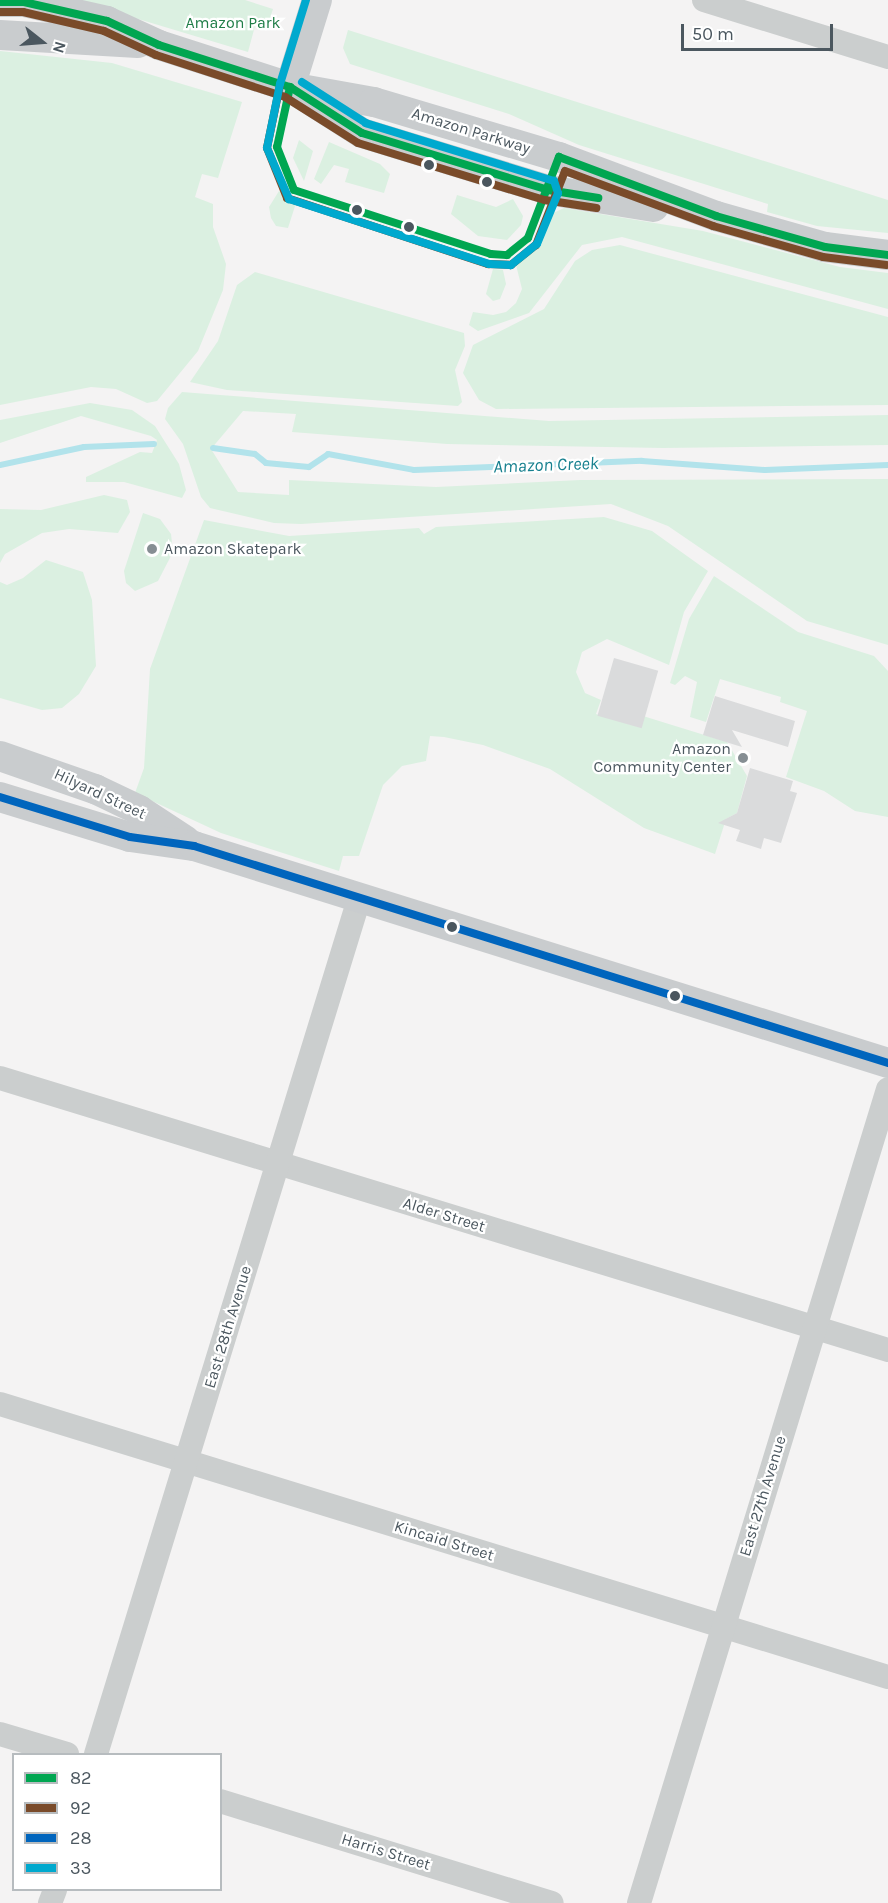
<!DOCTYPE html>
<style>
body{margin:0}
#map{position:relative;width:888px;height:1903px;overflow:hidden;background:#f4f3f3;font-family:Karla,sans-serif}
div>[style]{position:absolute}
.green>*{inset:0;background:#dbf0e1}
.stream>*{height:6px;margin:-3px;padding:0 3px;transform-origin:3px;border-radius:3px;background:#b2e3eb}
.building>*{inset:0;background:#dadbdc;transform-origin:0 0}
.minor>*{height:24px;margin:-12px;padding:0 12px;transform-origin:12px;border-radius:12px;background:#cbcece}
.major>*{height:30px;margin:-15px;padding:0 15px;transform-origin:15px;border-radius:15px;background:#c9ccce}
.bus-1>*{height:8px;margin:-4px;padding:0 4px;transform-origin:4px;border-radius:4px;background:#00a651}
.bus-2>*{height:8px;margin:-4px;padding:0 4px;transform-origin:4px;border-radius:4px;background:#7a4b2a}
.bus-3>*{height:8px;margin:-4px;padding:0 4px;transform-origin:4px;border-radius:4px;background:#0065bd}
.bus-4>*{height:8px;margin:-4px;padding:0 4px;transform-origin:4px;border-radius:4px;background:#00a9ce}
.dots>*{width:16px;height:16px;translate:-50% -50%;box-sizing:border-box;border:3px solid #fff;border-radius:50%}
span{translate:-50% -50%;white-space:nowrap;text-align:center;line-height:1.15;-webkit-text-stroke:4.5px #fff;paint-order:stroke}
.park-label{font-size:16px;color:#1f7d47}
.street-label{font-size:16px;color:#4b575f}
.poi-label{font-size:16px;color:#4b575f}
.left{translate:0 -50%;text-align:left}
.right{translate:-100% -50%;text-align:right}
.water-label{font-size:18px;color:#17808f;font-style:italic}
.legend{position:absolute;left:12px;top:1753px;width:210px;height:138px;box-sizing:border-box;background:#fff;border:2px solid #b7bcbf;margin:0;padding:8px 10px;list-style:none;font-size:18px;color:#4b575f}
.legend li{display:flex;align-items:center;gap:12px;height:30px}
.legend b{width:30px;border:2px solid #b7bcbf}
.north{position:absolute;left:12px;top:12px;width:60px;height:60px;-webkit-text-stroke:4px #fff;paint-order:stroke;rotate:107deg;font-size:16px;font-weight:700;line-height:24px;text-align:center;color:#4b575f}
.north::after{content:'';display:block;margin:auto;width:21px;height:27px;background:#4b575f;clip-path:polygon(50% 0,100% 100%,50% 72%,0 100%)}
.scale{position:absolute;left:681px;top:24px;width:152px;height:27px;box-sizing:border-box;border:3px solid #4b575f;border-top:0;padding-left:8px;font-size:18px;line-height:21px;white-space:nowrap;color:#4b575f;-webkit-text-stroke:4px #fff;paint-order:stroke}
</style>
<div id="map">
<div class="green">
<div style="clip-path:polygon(75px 0,245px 0,273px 9px,267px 27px,255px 26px,248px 52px)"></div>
<div style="clip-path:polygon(348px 30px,888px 200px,888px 233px,817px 226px,767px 212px,768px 204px,579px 145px,509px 114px,350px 64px,343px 48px)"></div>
<div style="clip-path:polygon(0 51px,112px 63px,242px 102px,218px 178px,202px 174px,195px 197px,213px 204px,213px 227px,226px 264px,223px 290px,198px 351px,157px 401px,147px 403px,116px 389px,91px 387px,0 405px)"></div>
<div style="clip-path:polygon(299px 140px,313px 151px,304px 181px,293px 158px)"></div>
<div style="clip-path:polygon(329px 142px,380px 164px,390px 174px,384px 193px,345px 182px,349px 169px,334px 165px,321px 184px,314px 179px)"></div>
<div style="clip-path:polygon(279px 191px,296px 203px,288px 228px,276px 226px,271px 218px,269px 207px)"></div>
<div style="clip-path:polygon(457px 195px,496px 207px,513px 199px,523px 216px,521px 225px,507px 240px,478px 236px,451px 214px)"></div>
<div style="clip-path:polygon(564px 208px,703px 231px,840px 267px,888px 273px,888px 309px,622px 237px,582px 245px,529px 313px,478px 331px,469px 325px,473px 312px,493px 315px,506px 312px,516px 303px,522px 289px,516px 265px,541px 239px,549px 215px)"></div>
<div style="clip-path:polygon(620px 245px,888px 317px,888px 405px,496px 409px,479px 400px,463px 373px,473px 345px,544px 309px,575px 261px,592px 250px)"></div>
<div style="clip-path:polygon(493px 269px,503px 270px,506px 284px,500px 299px,493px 301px,486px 294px)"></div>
<div style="clip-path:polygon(255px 272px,464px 333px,465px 346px,455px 370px,462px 402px,458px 406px,227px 390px,190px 382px,218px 341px,237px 285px)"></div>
<div style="clip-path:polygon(182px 392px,549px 421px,888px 415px,888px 445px,663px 448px,447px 444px,292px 432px,296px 414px,243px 411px,211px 449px,238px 492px,289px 495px,289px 480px,436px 487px,580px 480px,888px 479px,888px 645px,807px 621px,668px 526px,611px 504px,301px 524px,274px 523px,210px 508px,201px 497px,183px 444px,165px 419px,168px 408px)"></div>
<div style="clip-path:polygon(90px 403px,132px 410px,155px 426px,179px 464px,186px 490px,182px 498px,124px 482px,86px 482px,86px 477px,140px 452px,152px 453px,157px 440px,151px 436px,81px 416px,0 443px,0 420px)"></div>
<div style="clip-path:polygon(104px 495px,127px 500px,130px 512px,118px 533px,69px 529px,42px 533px,5px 554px,0 563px,0 509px,41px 510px)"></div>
<div style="clip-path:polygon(143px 513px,160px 519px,171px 534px,173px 552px,158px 581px,135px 591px,126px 583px,124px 571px)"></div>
<div style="clip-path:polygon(604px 517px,652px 531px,708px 571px,684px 612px,669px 665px,607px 639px,582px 652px,576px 672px,585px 693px,601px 700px,596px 714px,639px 727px,643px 716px,727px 742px,747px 776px,737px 813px,726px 819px,715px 854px,644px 828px,550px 769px,483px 745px,444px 737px,430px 736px,426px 761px,402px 766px,383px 785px,359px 856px,343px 856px,339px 871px,221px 833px,135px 793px,144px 768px,150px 669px,204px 520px,289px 536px,419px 528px,424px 534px,436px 527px)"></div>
<div style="clip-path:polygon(46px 560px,83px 572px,92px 600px,96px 666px,79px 694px,62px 708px,42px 710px,0 698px,0 582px,7px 585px,23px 578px)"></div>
<div style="clip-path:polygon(714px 576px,798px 632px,874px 656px,888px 671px,888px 817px,855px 811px,824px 791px,786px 777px,807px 711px,780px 702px,781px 697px,720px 679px,706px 722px,690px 717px,697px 682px,685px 676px,675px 685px,670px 683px,689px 619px)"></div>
</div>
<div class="stream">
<div style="left:213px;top:448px;width:42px;rotate:8.1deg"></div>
<div style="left:255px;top:454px;width:14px;rotate:39deg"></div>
<div style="left:266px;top:463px;width:43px;rotate:5.3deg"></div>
<div style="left:309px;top:467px;width:23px;rotate:-34deg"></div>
<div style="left:328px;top:454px;width:87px;rotate:10.5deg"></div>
<div style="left:414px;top:470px;width:228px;rotate:-2.3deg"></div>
<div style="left:642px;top:461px;width:123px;rotate:4.2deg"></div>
<div style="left:765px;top:470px;width:123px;rotate:-2.3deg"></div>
<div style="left:0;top:465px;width:86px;rotate:-12.1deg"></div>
<div style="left:84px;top:447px;width:70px;rotate:-2.5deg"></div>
</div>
<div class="building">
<div style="left:614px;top:658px;width:46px;height:60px;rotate:16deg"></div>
<div style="clip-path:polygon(715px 696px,795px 721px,788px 747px,732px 730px,742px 747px,703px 735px)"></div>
<div style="clip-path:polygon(750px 768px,793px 781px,790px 791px,797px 793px,781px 843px,764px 838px,761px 849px,736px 841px,740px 830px,718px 823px,737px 813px)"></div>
</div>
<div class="minor">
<div style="left:704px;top:0;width:193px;rotate:17.2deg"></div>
<div style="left:0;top:1078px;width:929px;rotate:17.03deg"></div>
<div style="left:0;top:1404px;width:929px;rotate:17.09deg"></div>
<div style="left:0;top:1734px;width:70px;rotate:16.6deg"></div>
<div style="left:96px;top:1754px;width:895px;rotate:-72.9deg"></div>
<div style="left:220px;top:1801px;width:347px;rotate:17.1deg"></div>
<div style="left:50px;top:1903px;width:14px;rotate:-69deg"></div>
<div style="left:639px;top:1903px;width:851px;rotate:-72.99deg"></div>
</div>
<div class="major">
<div style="left:0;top:2px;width:24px"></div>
<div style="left:24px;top:2px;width:85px;rotate:12.9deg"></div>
<div style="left:107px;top:21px;width:57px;rotate:24.8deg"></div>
<div style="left:159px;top:45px;width:138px;rotate:17.8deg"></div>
<div style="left:290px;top:87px;width:85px;rotate:10.1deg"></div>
<div style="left:374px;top:102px;width:193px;rotate:16.6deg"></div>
<div style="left:559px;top:157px;width:168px;rotate:20.6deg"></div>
<div style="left:716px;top:216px;width:113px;rotate:15.9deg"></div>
<div style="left:825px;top:247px;width:64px;rotate:7.2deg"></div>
<div style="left:0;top:35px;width:138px;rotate:3.3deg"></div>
<div style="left:290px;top:87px;width:91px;rotate:-72.8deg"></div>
<div style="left:301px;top:94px;width:72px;rotate:32.6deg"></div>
<div style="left:362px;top:133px;width:195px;rotate:17deg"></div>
<div style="left:548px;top:190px;width:107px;rotate:9.1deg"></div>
<div style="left:0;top:756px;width:101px;rotate:19.2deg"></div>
<div style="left:95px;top:789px;width:49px;rotate:25.5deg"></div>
<div style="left:139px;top:810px;width:56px;rotate:33.4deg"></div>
<div style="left:0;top:797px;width:136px;rotate:17.1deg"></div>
<div style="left:130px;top:837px;width:65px;rotate:8deg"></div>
<div style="left:194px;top:846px;width:727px;rotate:17.36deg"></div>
</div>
<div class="bus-1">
<div style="left:0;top:2px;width:24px"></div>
<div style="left:24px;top:2px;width:85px;rotate:12.9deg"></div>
<div style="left:107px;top:21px;width:57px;rotate:24.8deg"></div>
<div style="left:159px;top:45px;width:138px;rotate:17.8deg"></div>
<div style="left:290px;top:87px;width:85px;rotate:32.6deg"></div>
<div style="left:362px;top:133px;width:195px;rotate:17deg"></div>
<div style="left:548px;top:190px;width:51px;rotate:9.1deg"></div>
<div style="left:290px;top:87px;width:61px;rotate:102.2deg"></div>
<div style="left:277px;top:147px;width:46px;rotate:68.4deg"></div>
<div style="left:294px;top:190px;width:207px;rotate:18deg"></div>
<div style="left:491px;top:254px;width:16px;rotate:4deg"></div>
<div style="left:507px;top:255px;width:27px;rotate:-39deg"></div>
<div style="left:528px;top:238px;width:87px;rotate:-69.1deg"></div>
<div style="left:559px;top:157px;width:168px;rotate:20.6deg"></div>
<div style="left:716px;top:216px;width:113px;rotate:15.9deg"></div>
<div style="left:825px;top:247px;width:64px;rotate:7.2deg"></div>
</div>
<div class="bus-2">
<div style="left:0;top:12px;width:23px"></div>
<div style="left:23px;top:12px;width:83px;rotate:13.2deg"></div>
<div style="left:104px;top:31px;width:57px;rotate:24.8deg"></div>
<div style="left:156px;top:55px;width:136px;rotate:18deg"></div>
<div style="left:285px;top:97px;width:86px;rotate:32.2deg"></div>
<div style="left:358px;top:143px;width:195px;rotate:17deg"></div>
<div style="left:545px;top:200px;width:52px;rotate:8.9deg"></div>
<div style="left:280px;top:85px;width:64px;rotate:101.7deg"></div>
<div style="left:267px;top:148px;width:54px;rotate:68.2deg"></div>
<div style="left:287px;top:198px;width:212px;rotate:18.2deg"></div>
<div style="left:488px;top:264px;width:23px;rotate:2deg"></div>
<div style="left:511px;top:265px;width:32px;rotate:-39deg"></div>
<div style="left:536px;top:245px;width:79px;rotate:-68.6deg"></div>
<div style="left:565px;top:171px;width:158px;rotate:20.4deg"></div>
<div style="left:713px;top:226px;width:114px;rotate:15.7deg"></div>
<div style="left:823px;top:257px;width:64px;rotate:7.1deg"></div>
</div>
<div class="bus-3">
<div style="left:0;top:797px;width:136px;rotate:17.1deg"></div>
<div style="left:130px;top:837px;width:65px;rotate:8deg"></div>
<div style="left:194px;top:846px;width:727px;rotate:17.36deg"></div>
</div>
<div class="bus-4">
<div style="left:280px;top:84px;width:65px;rotate:101.5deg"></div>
<div style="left:267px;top:148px;width:56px;rotate:66.7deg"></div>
<div style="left:289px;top:199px;width:210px;rotate:18deg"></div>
<div style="left:489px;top:264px;width:22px;rotate:3deg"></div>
<div style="left:511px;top:265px;width:33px;rotate:-39deg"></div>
<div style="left:537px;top:244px;width:55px;rotate:-67.6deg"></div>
<div style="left:558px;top:193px;width:13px;rotate:-108deg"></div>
<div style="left:554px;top:181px;width:197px;rotate:-162.9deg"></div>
<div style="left:366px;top:123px;width:76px;rotate:-147.4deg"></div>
<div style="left:280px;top:84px;width:88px;rotate:-72.8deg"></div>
</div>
<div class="dots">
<div style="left:429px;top:165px;background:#4b575f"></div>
<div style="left:487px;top:182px;background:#4b575f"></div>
<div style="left:357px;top:210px;background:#4b575f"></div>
<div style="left:409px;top:227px;background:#4b575f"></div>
<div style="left:152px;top:549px;background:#868e93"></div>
<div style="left:743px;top:758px;background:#868e93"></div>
<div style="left:452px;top:927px;background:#4b575f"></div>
<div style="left:675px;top:996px;background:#4b575f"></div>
</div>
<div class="park-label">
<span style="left:233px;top:23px">Amazon Park</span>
</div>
<div class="street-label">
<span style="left:471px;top:131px;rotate:17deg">Amazon Parkway</span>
<span style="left:100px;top:794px;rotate:25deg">Hilyard Street</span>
<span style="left:444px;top:1215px;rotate:17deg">Alder Street</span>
<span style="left:228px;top:1327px;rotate:-73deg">East 28th Avenue</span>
<span style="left:763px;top:1496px;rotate:-73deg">East 27th Avenue</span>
<span style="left:444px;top:1541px;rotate:17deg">Kincaid Street</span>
<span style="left:386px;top:1852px;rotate:17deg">Harris Street</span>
</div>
<div class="poi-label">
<span class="left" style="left:164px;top:549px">Amazon Skatepark</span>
<span class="right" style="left:731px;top:758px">Amazon<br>Community Center</span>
</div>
<div class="water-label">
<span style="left:546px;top:465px;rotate:-2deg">Amazon Creek</span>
</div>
<ul class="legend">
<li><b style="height:8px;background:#00a651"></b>82</li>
<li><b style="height:8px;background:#7a4b2a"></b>92</li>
<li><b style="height:8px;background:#0065bd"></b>28</li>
<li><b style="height:8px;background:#00a9ce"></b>33</li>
</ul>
<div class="north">N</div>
<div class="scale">50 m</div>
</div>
